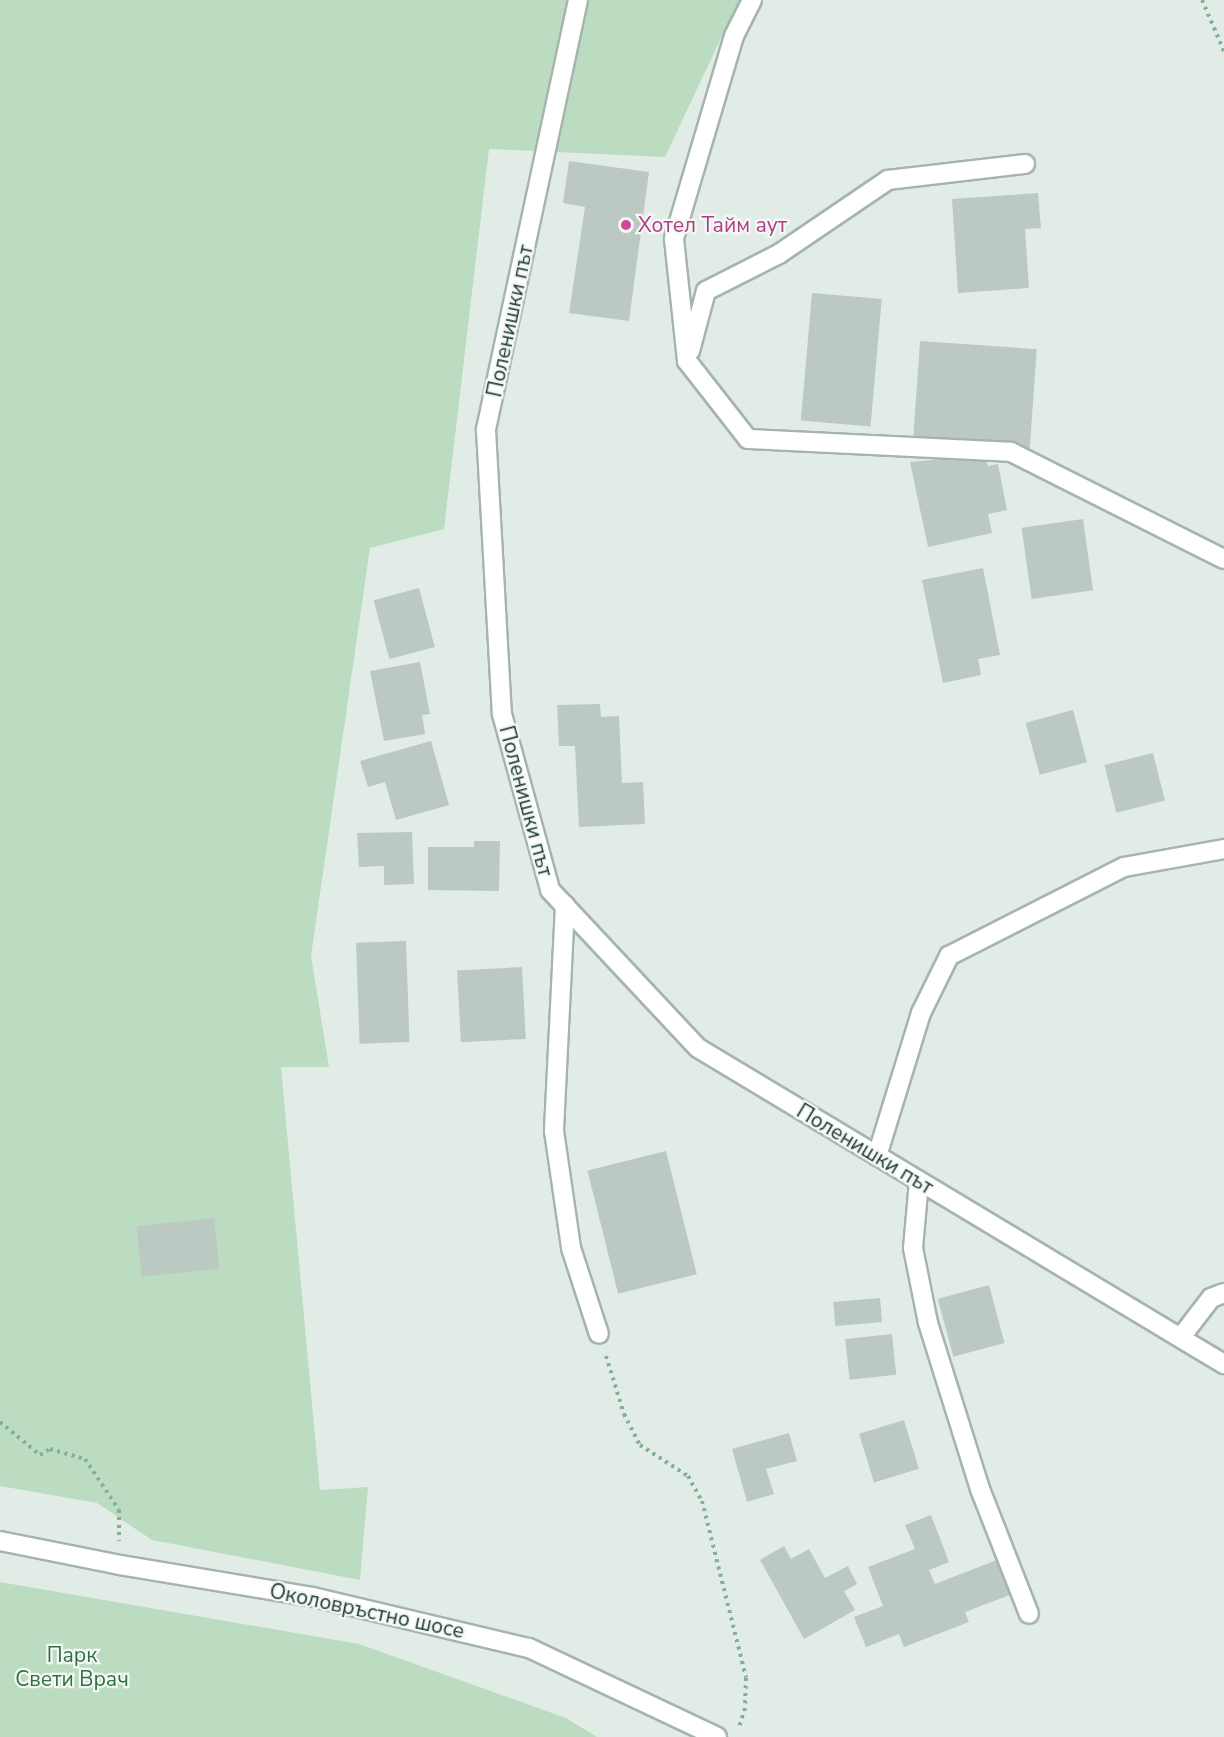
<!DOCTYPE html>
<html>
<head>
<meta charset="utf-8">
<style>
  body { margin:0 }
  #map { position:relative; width:1224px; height:1737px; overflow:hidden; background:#e2ece7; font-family:"Nunito Sans",sans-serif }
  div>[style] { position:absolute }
  .green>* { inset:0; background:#bcdcc1 }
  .building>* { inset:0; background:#bbc9c2; transform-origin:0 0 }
  .path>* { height:4px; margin-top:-2px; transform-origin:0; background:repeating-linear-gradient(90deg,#84ae9c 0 3px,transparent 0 7.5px) }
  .roads { filter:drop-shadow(2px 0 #a5b4ad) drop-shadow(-2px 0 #a5b4ad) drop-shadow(0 2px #a5b4ad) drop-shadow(0 -2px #a5b4ad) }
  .minor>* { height:18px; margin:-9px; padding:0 9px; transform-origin:9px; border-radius:9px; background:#fff }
  .dots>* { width:16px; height:16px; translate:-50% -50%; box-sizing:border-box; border:3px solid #f3f8f5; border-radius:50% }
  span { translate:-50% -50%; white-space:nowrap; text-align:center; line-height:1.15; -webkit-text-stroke:4.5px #f3f8f5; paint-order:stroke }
  .hotel-label { font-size:21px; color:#b23c85 }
  .left { translate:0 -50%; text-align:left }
  .street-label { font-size:21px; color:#233c33 }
  .park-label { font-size:21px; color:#2f7141 }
</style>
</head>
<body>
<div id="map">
  <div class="green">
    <i style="clip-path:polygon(0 0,739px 0,665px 157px,489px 149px,444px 529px,370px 548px,311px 956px,329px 1067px,281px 1067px,320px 1490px,368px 1487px,360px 1580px,152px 1540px,97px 1503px,0 1486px)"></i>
    <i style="clip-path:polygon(0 1582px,359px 1644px,566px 1718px,597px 1737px,0 1737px)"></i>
  </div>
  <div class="building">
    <i style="clip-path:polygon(569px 161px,649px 172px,629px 321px,569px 313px,585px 207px,563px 203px)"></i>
    <i style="clip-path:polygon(1038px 193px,1041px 228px,1025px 229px,1029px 288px,958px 293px,952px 199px)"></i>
    <i style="left:812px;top:293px;width:70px;height:128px;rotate:5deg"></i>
    <i style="left:920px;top:341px;width:117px;height:99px;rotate:4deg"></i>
    <i style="clip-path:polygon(984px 455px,988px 466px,998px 464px,1007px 510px,988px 514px,992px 533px,928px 547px,910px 462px)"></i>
    <i style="left:1083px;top:519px;width:72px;height:62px;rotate:82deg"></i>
    <i style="clip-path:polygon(983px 568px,1000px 655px,978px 659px,981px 675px,943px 683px,922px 580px)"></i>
    <i style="left:419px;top:588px;width:61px;height:47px;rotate:75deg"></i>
    <i style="clip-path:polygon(420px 662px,430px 714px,422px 715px,425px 734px,384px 741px,370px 671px)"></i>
    <i style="clip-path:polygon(600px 704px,601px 717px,619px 716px,622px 783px,643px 782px,645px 824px,579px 827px,575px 746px,559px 746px,557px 705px)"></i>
    <i style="left:1073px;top:710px;width:54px;height:49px;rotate:75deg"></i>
    <i style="clip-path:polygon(431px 741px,449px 805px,396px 820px,385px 782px,368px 787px,360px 761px)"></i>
    <i style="left:1153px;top:753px;width:49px;height:50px;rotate:76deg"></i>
    <i style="clip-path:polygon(412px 832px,414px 884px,384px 885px,384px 866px,359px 867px,357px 833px)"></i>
    <i style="clip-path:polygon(474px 841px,500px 841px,499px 891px,428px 890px,428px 847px,474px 847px)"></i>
    <i style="left:406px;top:941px;width:101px;height:50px;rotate:88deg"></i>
    <i style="left:522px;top:967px;width:72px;height:65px;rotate:87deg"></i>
    <i style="left:666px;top:1151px;width:127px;height:81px;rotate:76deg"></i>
    <i style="left:214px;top:1218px;width:51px;height:78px;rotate:84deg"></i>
    <i style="left:989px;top:1285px;width:60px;height:53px;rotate:75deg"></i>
    <i style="left:880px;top:1298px;width:24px;height:47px;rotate:85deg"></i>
    <i style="left:892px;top:1334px;width:41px;height:47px;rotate:84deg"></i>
    <i style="left:904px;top:1420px;width:51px;height:47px;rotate:73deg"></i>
    <i style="clip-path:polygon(789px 1433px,797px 1461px,766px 1469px,774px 1494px,747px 1502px,732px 1449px)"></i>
    <i style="clip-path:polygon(931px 1515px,949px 1562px,929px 1570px,935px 1584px,1002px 1558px,1015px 1593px,965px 1612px,969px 1622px,904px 1647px,899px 1634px,866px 1647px,854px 1617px,883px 1606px,868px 1567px,915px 1549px,905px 1525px)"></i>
    <i style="clip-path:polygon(784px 1546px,791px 1559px,809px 1549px,825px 1578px,848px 1566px,857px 1584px,844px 1591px,855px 1610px,804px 1639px,760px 1560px)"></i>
  </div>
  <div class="path">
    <i style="left:1202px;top:0;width:56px;rotate:66.7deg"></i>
    <i style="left:606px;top:1356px;width:61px;rotate:72.8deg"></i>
    <i style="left:624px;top:1414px;width:35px;rotate:63deg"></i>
    <i style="left:640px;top:1445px;width:57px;rotate:32.9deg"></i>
    <i style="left:688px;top:1476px;width:29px;rotate:61deg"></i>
    <i style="left:702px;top:1501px;width:182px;rotate:76deg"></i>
    <i style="left:746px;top:1678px;width:30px;rotate:92deg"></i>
    <i style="left:745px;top:1708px;width:21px;rotate:107deg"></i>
    <i style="left:0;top:1422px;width:52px;rotate:39.5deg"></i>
    <i style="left:40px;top:1455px;width:12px;rotate:-31deg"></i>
    <i style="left:50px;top:1449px;width:36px;rotate:16deg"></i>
    <i style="left:85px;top:1459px;width:61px;rotate:56.3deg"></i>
    <i style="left:119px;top:1510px;width:31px;rotate:90deg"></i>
  </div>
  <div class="roads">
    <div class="minor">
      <i style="left:578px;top:0;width:440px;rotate:102.1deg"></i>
      <i style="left:486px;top:430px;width:284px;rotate:86.8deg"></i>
      <i style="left:502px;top:714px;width:182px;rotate:74.7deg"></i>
      <i style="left:550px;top:890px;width:216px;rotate:46.9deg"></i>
      <i style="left:698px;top:1048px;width:614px;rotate:31deg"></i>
      <i style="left:752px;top:0;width:40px;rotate:116.6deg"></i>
      <i style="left:734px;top:36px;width:212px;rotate:106.5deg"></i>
      <i style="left:674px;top:239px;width:123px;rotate:83.9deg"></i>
      <i style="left:687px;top:361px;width:99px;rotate:52deg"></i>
      <i style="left:748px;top:439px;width:263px;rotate:2.8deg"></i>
      <i style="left:1011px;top:452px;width:238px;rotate:26.7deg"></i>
      <i style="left:690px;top:351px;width:62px;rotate:-75.1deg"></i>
      <i style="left:706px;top:291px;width:82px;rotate:-26.9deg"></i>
      <i style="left:779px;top:254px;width:132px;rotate:-34.2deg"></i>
      <i style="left:888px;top:180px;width:138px;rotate:-6.7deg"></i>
      <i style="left:565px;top:905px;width:226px;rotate:92.8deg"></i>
      <i style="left:554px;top:1131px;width:118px;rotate:81.7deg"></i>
      <i style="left:571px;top:1248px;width:90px;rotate:72deg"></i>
      <i style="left:877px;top:1156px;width:150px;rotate:-72.9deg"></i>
      <i style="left:921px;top:1013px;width:64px;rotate:-63.8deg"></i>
      <i style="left:949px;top:956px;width:196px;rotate:-27deg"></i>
      <i style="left:1124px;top:867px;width:102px;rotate:-10.2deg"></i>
      <i style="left:919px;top:1181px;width:67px;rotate:95.1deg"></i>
      <i style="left:913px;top:1248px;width:76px;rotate:78.7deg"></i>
      <i style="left:928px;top:1323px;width:174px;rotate:72.6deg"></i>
      <i style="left:980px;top:1489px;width:134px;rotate:68.6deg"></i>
      <i style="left:1181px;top:1337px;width:49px;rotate:-52.4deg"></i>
      <i style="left:1211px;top:1298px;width:14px;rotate:-21deg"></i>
      <i style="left:0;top:1541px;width:122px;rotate:11.3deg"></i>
      <i style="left:120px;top:1565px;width:196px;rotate:9.4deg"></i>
      <i style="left:313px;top:1597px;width:222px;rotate:13.3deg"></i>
      <i style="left:529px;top:1648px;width:208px;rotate:25.3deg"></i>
    </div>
  </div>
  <div class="dots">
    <i style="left:626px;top:225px;background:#d1479c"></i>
  </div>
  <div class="hotel-label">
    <span class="left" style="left:638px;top:225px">Хотел Тайм аут</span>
  </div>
  <div class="street-label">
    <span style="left:510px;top:321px;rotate:-78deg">Поленишки път</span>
    <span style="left:526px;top:801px;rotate:75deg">Поленишки път</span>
    <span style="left:865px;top:1149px;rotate:31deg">Поленишки път</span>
    <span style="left:367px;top:1611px;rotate:12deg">Околовръстно шосе</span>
  </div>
  <div class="park-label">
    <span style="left:72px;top:1667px">Парк<br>Свети Врач</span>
  </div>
</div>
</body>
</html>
